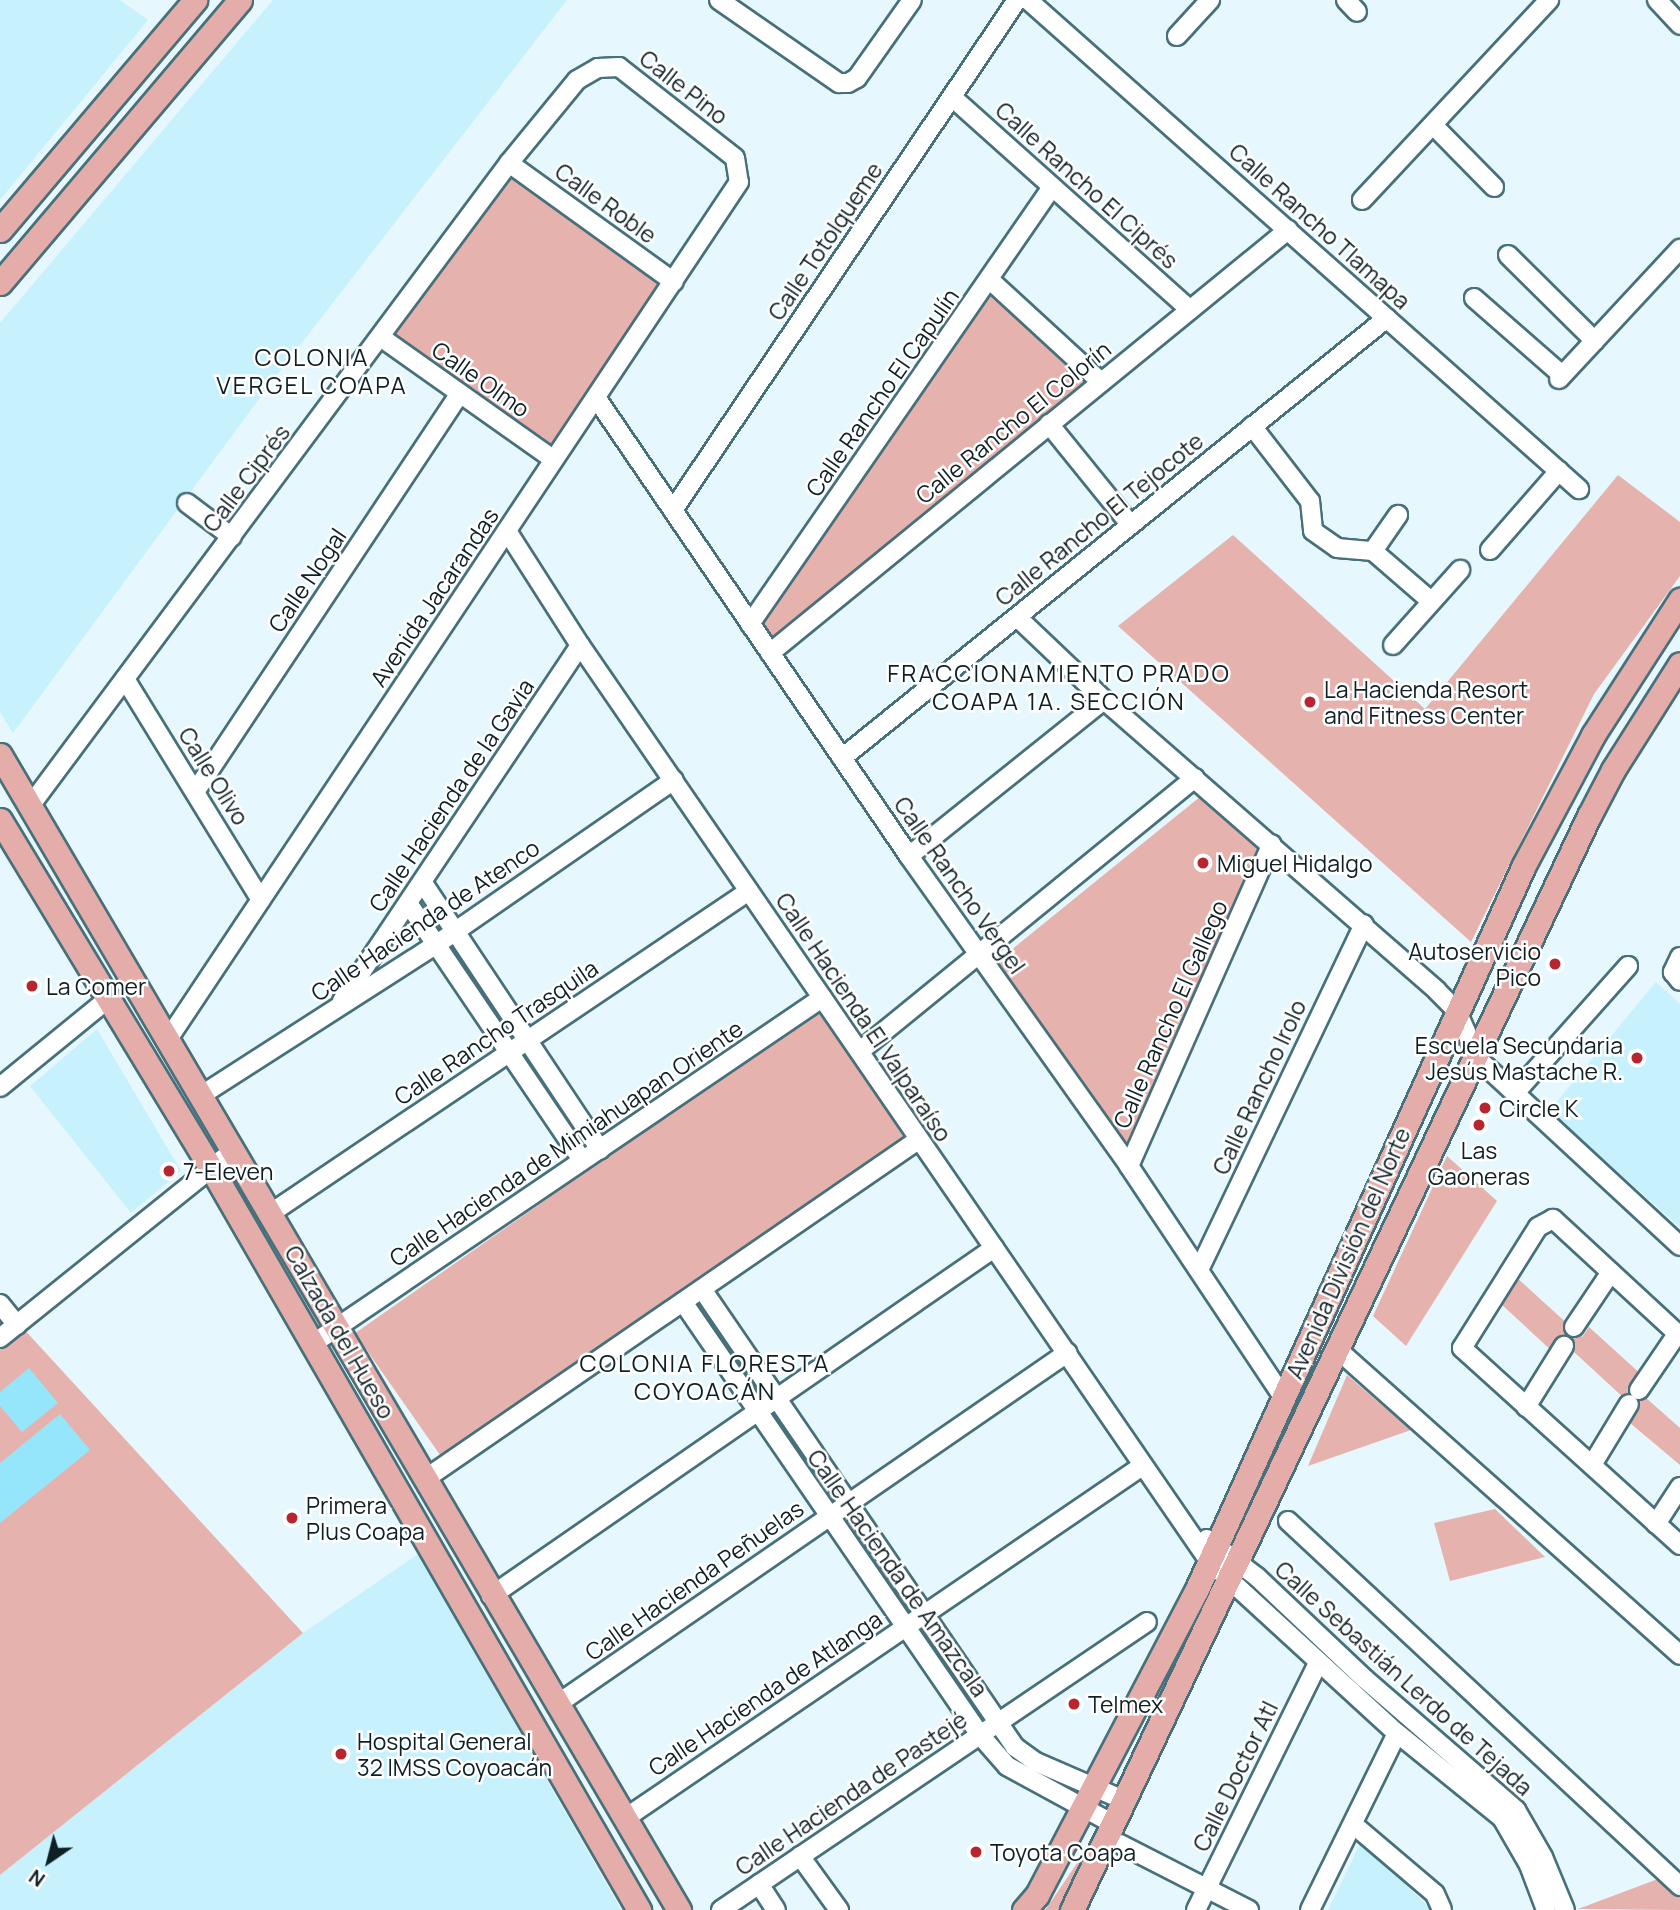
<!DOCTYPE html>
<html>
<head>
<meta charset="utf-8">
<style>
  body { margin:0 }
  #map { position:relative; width:1680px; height:1910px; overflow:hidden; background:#e6f8fd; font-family:Manrope,sans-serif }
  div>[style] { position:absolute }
  .built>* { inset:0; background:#c6f1fd }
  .green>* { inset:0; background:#e6b2ae; transform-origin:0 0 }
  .water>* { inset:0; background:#96e6fb }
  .roads { filter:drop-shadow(2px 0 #47707b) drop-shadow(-2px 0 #47707b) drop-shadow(0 2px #47707b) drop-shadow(0 -2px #47707b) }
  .minor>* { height:18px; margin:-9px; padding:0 9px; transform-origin:9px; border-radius:9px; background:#fff }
  .major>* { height:23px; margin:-11.5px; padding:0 11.5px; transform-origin:11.5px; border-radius:11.5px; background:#e5adaa }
  .dots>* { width:19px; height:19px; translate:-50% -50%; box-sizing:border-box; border:4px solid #fff; border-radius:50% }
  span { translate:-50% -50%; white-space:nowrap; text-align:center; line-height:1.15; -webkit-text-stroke:5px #fff; paint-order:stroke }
  .street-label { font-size:23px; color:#0f2025 }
  .poi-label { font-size:23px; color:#0f2025 }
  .left { translate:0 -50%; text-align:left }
  .right { translate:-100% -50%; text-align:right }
  .neighbourhood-label { font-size:24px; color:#0f2025; letter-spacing:2px }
  .north { position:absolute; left:14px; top:1826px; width:70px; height:70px; -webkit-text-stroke:5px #fff; paint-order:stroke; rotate:215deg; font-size:19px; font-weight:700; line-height:28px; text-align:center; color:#0f2025 }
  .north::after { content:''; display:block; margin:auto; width:24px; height:32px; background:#0f2025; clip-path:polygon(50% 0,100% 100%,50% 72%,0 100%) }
</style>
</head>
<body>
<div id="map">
  <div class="built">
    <i style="clip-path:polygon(0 0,120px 0,148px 20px,0 200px)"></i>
    <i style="clip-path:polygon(273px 0,567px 0,267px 388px,13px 733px,0 712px,0 323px)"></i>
    <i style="clip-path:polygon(1656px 982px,1680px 1004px,1680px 1227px,1549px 1111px)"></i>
    <i style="clip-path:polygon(97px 1029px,181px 1171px,131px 1213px,30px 1086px)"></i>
    <i style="clip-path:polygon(418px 1554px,621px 1910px,0 1910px,0 1875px,303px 1633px)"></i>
    <i style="clip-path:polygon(1361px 1842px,1432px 1910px,1328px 1910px)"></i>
  </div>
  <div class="green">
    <i style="left:511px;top:174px;width:193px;height:198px;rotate:36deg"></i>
    <i style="clip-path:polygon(990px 287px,1097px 382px,775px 645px,755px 619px)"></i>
    <i style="clip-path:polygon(1618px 475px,1680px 522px,1680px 576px,1594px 694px,1471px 942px,1118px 626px,1233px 535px,1425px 709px)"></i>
    <i style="clip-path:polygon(1206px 792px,1263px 848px,1129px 1154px,989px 968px)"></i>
    <i style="left:821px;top:1007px;width:157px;height:569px;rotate:55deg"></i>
    <i style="clip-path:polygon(1447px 1156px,1497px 1201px,1406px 1346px,1373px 1316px)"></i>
    <i style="clip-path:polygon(1516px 1277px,1582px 1337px,1589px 1327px,1643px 1376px,1636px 1389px,1680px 1428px,1680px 1465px,1630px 1423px,1637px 1410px,1562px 1341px,1554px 1353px,1501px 1304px)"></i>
    <i style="clip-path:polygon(21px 1326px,303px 1633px,0 1875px,0 1343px)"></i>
    <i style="clip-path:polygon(1347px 1375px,1411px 1430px,1308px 1466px)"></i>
    <i style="clip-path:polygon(1495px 1509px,1545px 1557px,1450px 1581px,1434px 1523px)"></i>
    <i style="clip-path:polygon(1092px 1841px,1058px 1910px,1045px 1910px,1046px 1909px)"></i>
    <i style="clip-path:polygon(1658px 1879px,1680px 1898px,1680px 1910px,1578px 1909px)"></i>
  </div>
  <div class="water">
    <i style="clip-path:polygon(29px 1368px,58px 1403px,22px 1432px,0 1406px,0 1392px)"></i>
    <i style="clip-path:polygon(60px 1414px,90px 1450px,0 1523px,0 1463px)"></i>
  </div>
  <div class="roads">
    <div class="minor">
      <i style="left:719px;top:0;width:146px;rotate:34.7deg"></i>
      <i style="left:839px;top:83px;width:9px"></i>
      <i style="left:848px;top:83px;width:10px;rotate:-29deg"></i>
      <i style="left:857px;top:78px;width:95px;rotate:-54.8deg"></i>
      <i style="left:1028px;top:0;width:737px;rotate:41.59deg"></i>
      <i style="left:1346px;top:0;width:16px;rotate:47deg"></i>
      <i style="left:1657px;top:0;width:34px;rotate:47deg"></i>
      <i style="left:1177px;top:36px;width:49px;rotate:-47.5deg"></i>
      <i style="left:952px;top:97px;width:319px;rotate:41.8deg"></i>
      <i style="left:1433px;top:125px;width:87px;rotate:45.5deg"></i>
      <i style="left:509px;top:163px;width:203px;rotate:35.8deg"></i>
      <i style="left:1362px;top:200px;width:274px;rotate:-46.9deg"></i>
      <i style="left:1508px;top:255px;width:122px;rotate:44.7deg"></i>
      <i style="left:990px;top:280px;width:151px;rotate:42.6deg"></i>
      <i style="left:1474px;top:298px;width:117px;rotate:41.2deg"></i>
      <i style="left:382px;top:338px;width:209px;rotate:35.3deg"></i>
      <i style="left:1559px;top:379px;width:178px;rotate:-47.1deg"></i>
      <i style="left:597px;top:399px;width:553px;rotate:55.68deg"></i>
      <i style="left:909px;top:856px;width:380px;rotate:54.6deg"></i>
      <i style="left:1129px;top:1166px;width:278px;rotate:56.3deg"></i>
      <i style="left:1049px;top:424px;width:129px;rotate:51deg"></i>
      <i style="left:1252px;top:426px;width:95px;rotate:52.3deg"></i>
      <i style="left:1310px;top:501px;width:30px;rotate:84deg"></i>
      <i style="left:1313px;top:531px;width:29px;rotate:35deg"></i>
      <i style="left:1337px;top:548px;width:36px;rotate:5deg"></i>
      <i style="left:1373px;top:551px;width:77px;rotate:40.8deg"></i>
      <i style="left:187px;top:503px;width:56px;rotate:37.1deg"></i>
      <i style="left:673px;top:510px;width:615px;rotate:-56deg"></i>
      <i style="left:507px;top:531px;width:135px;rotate:57.4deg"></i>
      <i style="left:580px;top:645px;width:1111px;rotate:55.52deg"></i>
      <i style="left:1209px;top:1561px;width:255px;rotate:42.5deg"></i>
      <i style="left:1397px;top:1733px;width:135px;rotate:39deg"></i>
      <i style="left:1502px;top:1818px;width:54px;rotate:60.1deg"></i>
      <i style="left:1529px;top:1865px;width:48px;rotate:69.3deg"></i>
      <i style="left:1490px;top:550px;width:105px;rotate:-48.9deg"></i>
      <i style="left:1373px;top:551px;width:44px;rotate:-55.2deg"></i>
      <i style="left:1018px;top:618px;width:119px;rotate:43.6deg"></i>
      <i style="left:1104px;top:700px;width:442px;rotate:41.1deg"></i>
      <i style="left:1437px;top:991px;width:28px;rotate:45deg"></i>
      <i style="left:1457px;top:1011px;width:52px;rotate:66.4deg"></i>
      <i style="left:1478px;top:1059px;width:275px;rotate:42.8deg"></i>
      <i style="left:750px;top:624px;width:531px;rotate:-55.35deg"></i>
      <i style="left:1393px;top:645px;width:101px;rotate:-48.2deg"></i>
      <i style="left:770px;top:653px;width:669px;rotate:-39.24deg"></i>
      <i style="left:125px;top:679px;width:259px;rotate:58.4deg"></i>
      <i style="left:842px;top:758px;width:700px;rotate:-38.92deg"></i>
      <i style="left:195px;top:792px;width:477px;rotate:-56.4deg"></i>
      <i style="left:30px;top:806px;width:802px;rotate:-53.32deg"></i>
      <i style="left:509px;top:163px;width:107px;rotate:-50.7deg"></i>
      <i style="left:577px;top:80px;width:24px;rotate:-30deg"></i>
      <i style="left:598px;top:68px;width:21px;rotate:-3deg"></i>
      <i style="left:619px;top:67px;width:147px;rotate:38.1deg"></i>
      <i style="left:735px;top:158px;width:24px;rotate:81deg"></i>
      <i style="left:739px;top:182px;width:1030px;rotate:123.67deg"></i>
      <i style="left:909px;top:856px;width:250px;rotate:-38.7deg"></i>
      <i style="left:423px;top:883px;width:320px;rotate:56.4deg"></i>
      <i style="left:408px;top:903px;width:310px;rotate:55.9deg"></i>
      <i style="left:1680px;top:957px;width:17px;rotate:115deg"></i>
      <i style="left:1673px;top:972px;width:11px;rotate:52deg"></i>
      <i style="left:342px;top:1001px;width:428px;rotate:-56.2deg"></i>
      <i style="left:860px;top:1051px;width:432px;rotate:-39.2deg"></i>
      <i style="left:0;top:1087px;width:139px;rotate:-39.2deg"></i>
      <i style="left:1515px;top:1093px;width:170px;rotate:-48.3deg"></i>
      <i style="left:200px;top:1096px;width:282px;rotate:-32.7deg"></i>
      <i style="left:437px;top:944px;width:288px;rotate:-34.7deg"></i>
      <i style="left:1129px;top:1166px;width:352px;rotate:-66.1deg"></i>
      <i style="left:271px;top:1213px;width:576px;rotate:-33.97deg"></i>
      <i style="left:1199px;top:1270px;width:383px;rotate:-64.5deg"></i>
      <i style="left:702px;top:1289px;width:555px;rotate:55.65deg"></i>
      <i style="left:1015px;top:1747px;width:26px;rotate:36deg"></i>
      <i style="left:1036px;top:1762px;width:98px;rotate:23.4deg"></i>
      <i style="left:683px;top:1302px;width:525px;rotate:55.55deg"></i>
      <i style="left:980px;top:1735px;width:41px;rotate:48.9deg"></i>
      <i style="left:1007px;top:1766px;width:123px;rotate:28.6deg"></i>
      <i style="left:0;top:1304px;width:27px;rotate:51deg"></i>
      <i style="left:1574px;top:1327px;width:66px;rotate:-56.1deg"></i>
      <i style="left:1680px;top:1336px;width:173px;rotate:-137.3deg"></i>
      <i style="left:1553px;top:1219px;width:17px;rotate:152deg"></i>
      <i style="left:1538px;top:1227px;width:143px;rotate:122.1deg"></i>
      <i style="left:1462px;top:1348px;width:294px;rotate:42.1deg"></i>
      <i style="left:0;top:1338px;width:300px;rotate:-38.8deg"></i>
      <i style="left:311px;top:1345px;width:618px;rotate:-34.18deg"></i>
      <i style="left:1338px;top:1350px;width:458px;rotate:41.7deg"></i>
      <i style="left:1639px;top:1390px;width:68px;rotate:-55.8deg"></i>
      <i style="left:1526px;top:1407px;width:72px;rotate:-58.1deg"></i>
      <i style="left:1592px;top:1465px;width:71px;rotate:-58.8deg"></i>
      <i style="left:425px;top:1479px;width:598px;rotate:-34.51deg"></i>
      <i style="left:1288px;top:1521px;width:536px;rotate:42.96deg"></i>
      <i style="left:1656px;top:1524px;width:44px;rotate:-57deg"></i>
      <i style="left:1207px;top:1539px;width:63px;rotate:37.2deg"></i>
      <i style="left:1257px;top:1577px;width:149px;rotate:43.4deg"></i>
      <i style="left:1365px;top:1679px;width:200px;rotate:40.9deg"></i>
      <i style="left:1516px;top:1810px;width:54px;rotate:60.1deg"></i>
      <i style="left:1543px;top:1857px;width:57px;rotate:67.5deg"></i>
      <i style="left:491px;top:1596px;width:612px;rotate:-34.68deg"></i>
      <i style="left:556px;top:1705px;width:621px;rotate:-34.56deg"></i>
      <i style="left:624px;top:1819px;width:627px;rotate:-34.27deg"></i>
      <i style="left:1354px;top:1825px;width:106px;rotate:40.4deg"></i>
      <i style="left:1435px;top:1894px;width:17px;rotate:66deg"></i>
      <i style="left:1120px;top:1844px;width:145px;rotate:27.1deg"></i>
      <i style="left:800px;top:1856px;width:67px;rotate:54.2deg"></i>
      <i style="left:759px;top:1884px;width:31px;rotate:57deg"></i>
      <i style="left:721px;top:1910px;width:514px;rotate:-34.06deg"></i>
      <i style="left:1196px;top:1910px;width:275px;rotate:-63.7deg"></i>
      <i style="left:1310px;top:1910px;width:197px;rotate:-63.8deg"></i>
    </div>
    <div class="major">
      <i style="left:0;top:230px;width:302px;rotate:-49.7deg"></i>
      <i style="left:0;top:283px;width:371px;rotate:-49.7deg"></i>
      <i style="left:0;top:755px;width:1340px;rotate:59.55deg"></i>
      <i style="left:0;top:820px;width:407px;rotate:58.8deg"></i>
      <i style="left:211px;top:1168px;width:857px;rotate:60.02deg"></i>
      <i style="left:1024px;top:1910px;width:20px;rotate:-49deg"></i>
      <i style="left:1037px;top:1895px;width:345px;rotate:-62.4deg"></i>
      <i style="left:1197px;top:1589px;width:794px;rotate:-65.69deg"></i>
      <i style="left:1524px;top:865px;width:147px;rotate:-62deg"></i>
      <i style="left:1593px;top:735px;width:161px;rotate:-57.2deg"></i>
      <i style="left:1072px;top:1910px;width:1210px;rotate:-64.71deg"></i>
      <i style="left:1589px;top:816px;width:52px;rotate:-62.4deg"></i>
      <i style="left:1613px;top:770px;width:125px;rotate:-57.7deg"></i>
    </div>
  </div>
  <div class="dots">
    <i style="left:1310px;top:702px;background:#b7262f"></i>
    <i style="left:1203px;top:863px;background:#b7262f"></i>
    <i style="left:1555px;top:964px;background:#b7262f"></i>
    <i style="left:32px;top:986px;background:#b7262f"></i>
    <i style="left:1637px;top:1058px;background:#b7262f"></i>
    <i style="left:1485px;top:1108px;background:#b7262f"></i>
    <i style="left:1479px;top:1125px;background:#b7262f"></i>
    <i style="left:169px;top:1171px;background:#b7262f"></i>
    <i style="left:292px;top:1518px;background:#b7262f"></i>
    <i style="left:1074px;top:1704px;background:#b7262f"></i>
    <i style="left:341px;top:1754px;background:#b7262f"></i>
    <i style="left:976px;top:1852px;background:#b7262f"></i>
  </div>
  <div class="street-label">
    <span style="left:684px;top:87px;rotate:38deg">Calle Pino</span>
    <span style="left:1087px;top:185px;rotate:42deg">Calle Rancho El Ciprés</span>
    <span style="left:606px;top:203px;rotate:36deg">Calle Roble</span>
    <span style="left:1320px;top:226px;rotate:42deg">Calle Rancho Tlamapa</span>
    <span style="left:825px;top:241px;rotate:-56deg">Calle Totolqueme</span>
    <span style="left:481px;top:379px;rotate:35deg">Calle Olmo</span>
    <span style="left:882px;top:392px;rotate:-55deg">Calle Rancho El Capulín</span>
    <span style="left:1013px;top:422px;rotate:-39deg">Calle Rancho El Colorín</span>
    <span style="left:246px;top:478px;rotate:-53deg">Calle Ciprés</span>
    <span style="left:1099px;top:519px;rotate:-39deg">Calle Rancho El Tejocote</span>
    <span style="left:307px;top:580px;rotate:-56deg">Calle Nogal</span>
    <span style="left:434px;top:597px;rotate:-56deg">Avenida Jacarandas</span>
    <span style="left:214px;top:776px;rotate:58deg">Calle Olivo</span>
    <span style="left:451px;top:795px;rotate:-56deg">Calle Hacienda de la Gavia</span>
    <span style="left:960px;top:885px;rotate:55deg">Calle Rancho Vergel</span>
    <span style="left:425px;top:920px;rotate:-34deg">Calle Hacienda de Atenco</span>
    <span style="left:1170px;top:1014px;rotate:-66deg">Calle Rancho El Gallego</span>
    <span style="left:864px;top:1017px;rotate:56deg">Calle Hacienda El Valparaíso</span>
    <span style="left:496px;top:1032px;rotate:-34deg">Calle Rancho Trasquila</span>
    <span style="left:1259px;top:1087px;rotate:-65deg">Calle Rancho Irolo</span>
    <span style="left:566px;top:1143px;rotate:-34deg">Calle Hacienda de Mimiahuapan Oriente</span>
    <span style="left:1348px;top:1253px;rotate:-66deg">Avenida División del Norte</span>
    <span style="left:340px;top:1332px;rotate:60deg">Calzada del Hueso</span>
    <span style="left:898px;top:1573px;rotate:55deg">Calle Hacienda de Amazcala</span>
    <span style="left:694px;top:1580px;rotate:-35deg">Calle Hacienda Peñuelas</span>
    <span style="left:1404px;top:1678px;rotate:42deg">Calle Sebastián Lerdo de Tejada</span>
    <span style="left:765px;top:1693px;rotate:-34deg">Calle Hacienda de Atlanga</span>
    <span style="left:1235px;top:1776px;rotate:-64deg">Calle Doctor Atl</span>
    <span style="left:851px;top:1793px;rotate:-34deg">Calle Hacienda de Pastejé</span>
  </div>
  <div class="poi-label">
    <span class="left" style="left:1324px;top:702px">La Hacienda Resort<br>and Fitness Center</span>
    <span class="left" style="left:1217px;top:863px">Miguel Hidalgo</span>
    <span class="right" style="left:1541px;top:964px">Autoservicio<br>Pico</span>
    <span class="left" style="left:46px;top:986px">La Comer</span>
    <span class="right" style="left:1623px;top:1058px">Escuela Secundaria<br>Jesús Mastache R.</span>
    <span class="left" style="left:1499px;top:1108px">Circle K</span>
    <span style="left:1479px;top:1163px">Las<br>Gaoneras</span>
    <span class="left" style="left:183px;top:1171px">7-Eleven</span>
    <span class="left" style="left:306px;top:1518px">Primera<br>Plus Coapa</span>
    <span class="left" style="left:1088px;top:1704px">Telmex</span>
    <span class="left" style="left:357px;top:1754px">Hospital General<br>32 IMSS Coyoacán</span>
    <span class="left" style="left:990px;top:1852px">Toyota Coapa</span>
  </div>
  <div class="neighbourhood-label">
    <span style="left:312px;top:371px">COLONIA<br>VERGEL COAPA</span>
    <span style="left:1059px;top:687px">FRACCIONAMIENTO PRADO<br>COAPA 1A. SECCIÓN</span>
    <span style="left:705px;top:1377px">COLONIA FLORESTA<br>COYOACÁN</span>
  </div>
  <div class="north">N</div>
</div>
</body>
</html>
